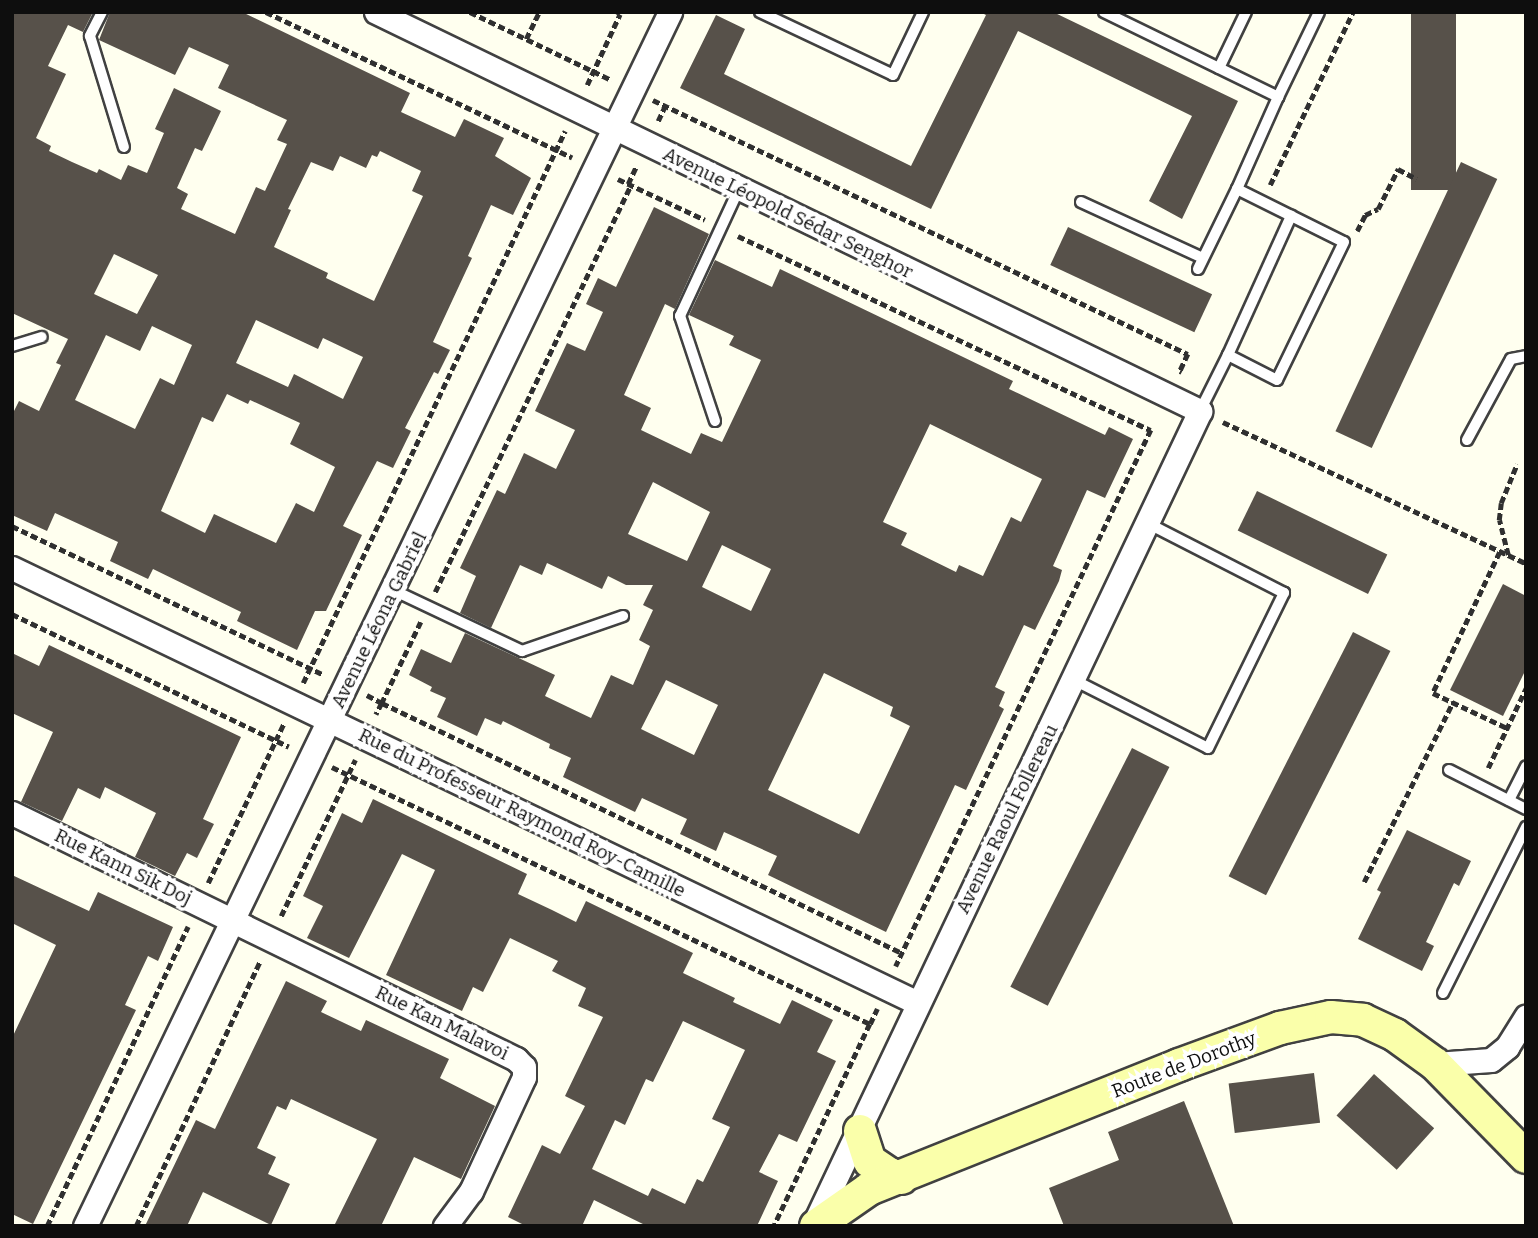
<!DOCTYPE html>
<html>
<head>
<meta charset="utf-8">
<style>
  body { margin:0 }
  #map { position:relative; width:1538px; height:1238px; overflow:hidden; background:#ffffef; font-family:Bitter,serif }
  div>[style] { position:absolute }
  .building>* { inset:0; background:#57514a; transform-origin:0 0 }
  .path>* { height:4.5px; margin-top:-2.25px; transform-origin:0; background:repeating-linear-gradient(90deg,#303030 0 7px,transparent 0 10.5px) }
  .roads { filter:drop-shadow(2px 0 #414141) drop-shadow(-2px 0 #414141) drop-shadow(0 2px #414141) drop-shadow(0 -2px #414141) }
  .service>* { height:10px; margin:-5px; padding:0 5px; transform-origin:5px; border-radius:5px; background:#fff }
  .minor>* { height:23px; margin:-11.5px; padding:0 11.5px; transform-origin:11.5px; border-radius:11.5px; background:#fff }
  .secondary>* { height:32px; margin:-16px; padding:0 16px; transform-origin:16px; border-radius:16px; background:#faffaa }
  span { translate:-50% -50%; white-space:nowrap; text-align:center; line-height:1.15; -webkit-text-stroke:7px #fff; paint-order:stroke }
  .street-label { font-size:19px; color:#0e0e0e }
  .frame { position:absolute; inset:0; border:14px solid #0e0e0e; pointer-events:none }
</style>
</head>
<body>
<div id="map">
  <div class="building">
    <i style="clip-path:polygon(evenodd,12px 12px,93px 12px,83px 32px,68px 25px,48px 66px,66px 74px,36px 138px,51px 146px,49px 151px,72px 162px,97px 173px,99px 169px,121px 180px,128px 165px,147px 173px,164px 133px,155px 129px,174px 88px,221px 111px,202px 151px,195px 148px,177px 188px,188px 194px,181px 209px,235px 234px,256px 187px,265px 191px,287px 144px,277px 140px,287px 120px,218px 88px,229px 65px,189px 47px,175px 75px,99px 40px,110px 12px,242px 12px,410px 93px,401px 112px,455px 137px,464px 119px,504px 138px,495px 156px,531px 178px,513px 215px,491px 205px,468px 256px,472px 258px,433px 342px,450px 350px,438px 374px,434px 372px,405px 428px,411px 431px,393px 468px,377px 461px,343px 526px,362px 535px,326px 611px,315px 611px,297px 650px,237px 621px,241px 612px,153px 569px,148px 579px,110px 561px,118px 542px,55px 513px,47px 531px,12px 515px,12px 415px,19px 401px,39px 411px,61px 365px,56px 363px,68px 339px,12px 313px,12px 12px,380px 151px,421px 171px,412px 191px,423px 196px,374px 301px,326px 278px,328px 273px,274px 247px,291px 210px,288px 209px,311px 162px,333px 171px,340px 156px,366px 168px,372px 155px,377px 157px,380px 151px,12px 12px,114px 254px,158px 275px,137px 314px,94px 294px,114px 254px,12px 12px,256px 320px,318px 349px,323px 338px,363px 357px,343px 399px,294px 374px,288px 387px,236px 363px,256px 320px,12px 12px,152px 326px,192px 345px,174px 385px,160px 378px,135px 429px,75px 400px,106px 335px,140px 351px,152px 326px,12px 12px,227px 394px,248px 404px,250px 400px,300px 423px,290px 444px,335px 467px,314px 512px,296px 503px,276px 543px,214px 514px,205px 533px,161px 511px,202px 417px,213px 422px,227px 394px)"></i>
    <i style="clip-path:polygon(980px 12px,1053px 12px,1238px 101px,1182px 219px,1149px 201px,1192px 116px,1018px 31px,931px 209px,680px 88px,716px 15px,745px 29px,724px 74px,911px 166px,986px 15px)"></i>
    <i style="left:1411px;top:12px;width:45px;height:178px"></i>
    <i style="left:1461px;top:162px;width:40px;height:297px;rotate:25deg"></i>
    <i style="clip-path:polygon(evenodd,654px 207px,709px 234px,675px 309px,665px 304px,624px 395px,651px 408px,641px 430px,691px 454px,701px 433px,722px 442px,761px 360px,729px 345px,734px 336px,689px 315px,715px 260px,772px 287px,780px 269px,1013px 381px,1009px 389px,1105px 435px,1109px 427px,1133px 439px,1105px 498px,1087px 490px,1053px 566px,1062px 570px,1059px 581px,1035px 630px,1024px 625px,995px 687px,1005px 692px,999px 706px,1004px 709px,966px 790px,955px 785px,886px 932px,768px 875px,777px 856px,724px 832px,716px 851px,680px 834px,687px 819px,642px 798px,635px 812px,563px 777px,571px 758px,549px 748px,550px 744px,503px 721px,501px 725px,485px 718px,477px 736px,437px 717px,446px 698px,430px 691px,432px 687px,409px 675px,421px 649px,451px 663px,465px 633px,555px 675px,545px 696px,591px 718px,611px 675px,633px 685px,650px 646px,639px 640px,653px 610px,643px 605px,653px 585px,626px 585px,608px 576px,602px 589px,547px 563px,542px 575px,520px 565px,491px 628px,460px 613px,476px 576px,460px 568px,497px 490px,505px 494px,524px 453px,556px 469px,575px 430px,535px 411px,567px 343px,585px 351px,603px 312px,586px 304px,598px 278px,616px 287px,654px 207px,930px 424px,1042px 479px,1021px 522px,1011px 517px,983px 576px,959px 565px,956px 572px,901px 545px,907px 533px,883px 522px,930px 424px,654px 207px,653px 482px,710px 512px,687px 561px,628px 534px,653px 482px,654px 207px,722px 545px,771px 569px,751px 611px,702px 587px,722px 545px,654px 207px,824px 673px,893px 707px,890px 716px,910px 726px,859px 834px,768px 790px,824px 673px,654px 207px,666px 680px,718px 705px,694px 755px,641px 729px,666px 680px)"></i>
    <i style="left:1068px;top:227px;width:159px;height:42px;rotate:25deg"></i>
    <i style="left:1257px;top:491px;width:145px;height:44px;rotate:26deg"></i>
    <i style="clip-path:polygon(1503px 584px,1526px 596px,1526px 669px,1503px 716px,1450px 690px)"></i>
    <i style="left:1353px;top:632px;width:42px;height:274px;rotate:27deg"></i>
    <i style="clip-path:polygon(49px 645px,241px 737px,203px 819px,214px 824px,197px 858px,187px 853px,175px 876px,135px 857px,156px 813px,105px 787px,100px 799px,78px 788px,62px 821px,21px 802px,53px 732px,12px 713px,12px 653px,39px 666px)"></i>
    <i style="left:1132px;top:748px;width:42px;height:268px;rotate:27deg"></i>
    <i style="clip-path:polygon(evenodd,373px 799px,527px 874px,518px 894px,552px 910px,576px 922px,586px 901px,693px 953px,683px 973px,735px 998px,733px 1002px,780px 1024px,792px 1000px,833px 1020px,817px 1052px,836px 1061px,797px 1142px,779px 1134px,759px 1172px,778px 1181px,757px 1226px,647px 1226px,594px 1200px,582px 1226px,526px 1226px,508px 1217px,542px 1145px,560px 1154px,585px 1106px,565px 1096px,603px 1017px,578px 1006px,586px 988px,552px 971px,558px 961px,510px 938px,483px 992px,473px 987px,462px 1011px,386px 975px,435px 870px,402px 854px,349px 958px,307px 938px,323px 906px,303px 896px,326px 847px,342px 813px,362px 823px,373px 799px,683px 1021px,745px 1050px,712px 1119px,730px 1127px,703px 1182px,697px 1179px,685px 1204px,652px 1188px,648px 1196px,592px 1169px,615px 1120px,625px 1125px,646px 1079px,653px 1082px,683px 1021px)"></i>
    <i style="clip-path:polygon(1407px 830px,1471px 861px,1459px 886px,1454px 883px,1426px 942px,1434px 946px,1422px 971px,1358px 939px,1381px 892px,1377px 890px)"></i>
    <i style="clip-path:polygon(12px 875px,89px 911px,98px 892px,173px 927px,158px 961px,148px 956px,125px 1005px,136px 1010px,33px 1224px,12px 1214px,12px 1038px,56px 945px,12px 923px)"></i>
    <i style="clip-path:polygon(286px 981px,327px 1001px,321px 1012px,361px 1031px,366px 1020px,449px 1059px,440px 1078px,495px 1106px,461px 1179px,414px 1157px,381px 1226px,334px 1226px,377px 1139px,291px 1099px,286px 1110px,277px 1106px,257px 1148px,276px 1157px,268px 1174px,290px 1184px,271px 1225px,203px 1192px,187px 1226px,145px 1226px,196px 1120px,215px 1129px)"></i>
    <i style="left:1314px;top:1073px;width:50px;height:86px;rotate:83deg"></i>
    <i style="left:1374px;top:1074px;width:81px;height:56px;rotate:42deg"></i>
    <i style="clip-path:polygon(1184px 1101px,1234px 1226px,1064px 1226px,1049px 1188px,1119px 1160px,1108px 1132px)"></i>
  </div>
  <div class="path">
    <i style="left:266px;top:12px;width:339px;rotate:25.4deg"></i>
    <i style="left:470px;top:12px;width:157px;rotate:25.7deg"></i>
    <i style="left:526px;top:39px;width:30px;rotate:-64deg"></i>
    <i style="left:587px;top:85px;width:78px;rotate:-65.1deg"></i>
    <i style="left:620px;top:14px;width:4px;rotate:-146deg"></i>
    <i style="left:653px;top:100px;width:592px;rotate:25.4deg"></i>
    <i style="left:1188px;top:354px;width:19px;rotate:115deg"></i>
    <i style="left:1180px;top:371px;width:2px;rotate:27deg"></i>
    <i style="left:658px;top:121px;width:17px;rotate:-65deg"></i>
    <i style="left:618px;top:179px;width:96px;rotate:25.2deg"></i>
    <i style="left:628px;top:184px;width:19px;rotate:-65deg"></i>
    <i style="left:1270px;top:185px;width:192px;rotate:-64.4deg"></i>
    <i style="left:1357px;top:231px;width:18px;rotate:-63deg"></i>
    <i style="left:1365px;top:215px;width:14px;rotate:-25deg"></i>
    <i style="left:1378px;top:209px;width:45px;rotate:-63.4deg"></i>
    <i style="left:1398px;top:169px;width:21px;rotate:28deg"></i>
    <i style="left:738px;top:236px;width:456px;rotate:25.2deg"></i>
    <i style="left:1151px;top:430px;width:594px;rotate:115.44deg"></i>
    <i style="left:1223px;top:422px;width:334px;rotate:25deg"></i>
    <i style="left:12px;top:526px;width:346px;rotate:25.5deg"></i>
    <i style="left:1500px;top:552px;width:156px;rotate:115.4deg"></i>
    <i style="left:1433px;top:693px;width:82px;rotate:25.3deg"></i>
    <i style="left:1508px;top:555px;width:36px;rotate:-104deg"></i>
    <i style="left:1499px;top:520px;width:17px;rotate:-83deg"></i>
    <i style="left:1501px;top:503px;width:42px;rotate:-67.7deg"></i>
    <i style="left:435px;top:592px;width:452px;rotate:-64.3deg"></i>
    <i style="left:12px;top:614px;width:307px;rotate:25.6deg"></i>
    <i style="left:421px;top:622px;width:90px;rotate:115.7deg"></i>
    <i style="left:382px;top:703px;width:577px;rotate:25.68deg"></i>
    <i style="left:303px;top:683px;width:611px;rotate:-64.61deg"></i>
    <i style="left:367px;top:695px;width:17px;rotate:28deg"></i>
    <i style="left:382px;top:703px;width:13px;rotate:117deg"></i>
    <i style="left:332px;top:767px;width:596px;rotate:25.53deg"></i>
    <i style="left:870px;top:1024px;width:224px;rotate:115.4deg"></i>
    <i style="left:1488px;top:768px;width:89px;rotate:-64.6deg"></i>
    <i style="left:1364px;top:882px;width:201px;rotate:-63.7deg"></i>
    <i style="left:208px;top:883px;width:177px;rotate:-64.6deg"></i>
    <i style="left:281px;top:916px;width:173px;rotate:-64.6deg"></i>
    <i style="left:870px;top:1024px;width:17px;rotate:-65deg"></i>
    <i style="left:47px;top:1226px;width:331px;rotate:-64.8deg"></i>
    <i style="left:136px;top:1226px;width:293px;rotate:-64.9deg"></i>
  </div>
  <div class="roads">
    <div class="service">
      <i style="left:102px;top:12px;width:27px;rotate:117deg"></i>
      <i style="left:90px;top:36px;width:116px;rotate:73deg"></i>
      <i style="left:760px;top:12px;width:147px;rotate:25.3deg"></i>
      <i style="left:893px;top:75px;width:70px;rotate:-64.5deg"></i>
      <i style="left:1104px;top:12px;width:194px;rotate:26deg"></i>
      <i style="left:1278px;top:97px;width:101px;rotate:114deg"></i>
      <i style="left:1237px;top:189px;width:119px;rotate:26.4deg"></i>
      <i style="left:1344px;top:242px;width:153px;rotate:115.9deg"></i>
      <i style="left:1277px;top:380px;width:55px;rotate:-153deg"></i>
      <i style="left:1228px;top:355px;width:63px;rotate:116.6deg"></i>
      <i style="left:1219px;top:68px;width:62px;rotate:-64.3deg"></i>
      <i style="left:1278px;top:97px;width:94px;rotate:-64.2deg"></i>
      <i style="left:1081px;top:202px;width:134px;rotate:24.7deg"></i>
      <i style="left:1198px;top:269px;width:89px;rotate:-64deg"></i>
      <i style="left:12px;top:346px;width:31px;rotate:-17deg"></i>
      <i style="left:1228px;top:355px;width:153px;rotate:-65.6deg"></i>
      <i style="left:715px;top:421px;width:111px;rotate:-108.4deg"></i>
      <i style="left:680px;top:316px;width:140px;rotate:-65.1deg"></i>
      <i style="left:1467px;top:440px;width:92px;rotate:-61.5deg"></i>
      <i style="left:1511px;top:359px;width:15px;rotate:-11deg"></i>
      <i style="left:393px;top:590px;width:143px;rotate:25.3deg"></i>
      <i style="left:522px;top:651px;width:107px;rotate:-19.1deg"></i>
      <i style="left:1074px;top:680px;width:150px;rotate:26.9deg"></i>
      <i style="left:1208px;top:748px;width:173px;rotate:-63.9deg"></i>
      <i style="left:1284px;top:593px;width:152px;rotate:-152.9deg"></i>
      <i style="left:1449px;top:770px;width:86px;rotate:26.9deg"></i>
      <i style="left:1509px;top:800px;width:38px;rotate:-63deg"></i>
      <i style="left:1443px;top:993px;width:186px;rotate:-63.4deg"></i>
    </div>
    <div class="minor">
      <i style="left:376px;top:12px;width:916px;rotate:25.84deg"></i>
      <i style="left:1200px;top:411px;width:902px;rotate:115.4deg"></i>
      <i style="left:12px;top:568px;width:1005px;rotate:25.65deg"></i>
      <i style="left:12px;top:813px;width:561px;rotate:26.02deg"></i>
      <i style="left:516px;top:1059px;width:11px;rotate:45deg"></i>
      <i style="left:524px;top:1067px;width:10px;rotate:90deg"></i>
      <i style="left:524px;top:1077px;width:126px;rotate:114.9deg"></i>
      <i style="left:471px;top:1191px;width:44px;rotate:126.6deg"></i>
      <i style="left:1435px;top:1064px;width:56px;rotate:-4.1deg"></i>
      <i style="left:1491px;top:1060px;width:21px;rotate:-39deg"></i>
      <i style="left:1507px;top:1047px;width:36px;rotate:-58deg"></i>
      <i style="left:85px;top:1226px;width:1348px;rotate:-64.27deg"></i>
    </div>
    <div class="secondary">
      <i style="left:860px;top:1131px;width:32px;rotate:72deg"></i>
      <i style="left:870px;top:1161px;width:23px;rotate:34deg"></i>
      <i style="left:889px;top:1174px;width:13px;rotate:18deg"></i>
      <i style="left:816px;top:1226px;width:65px;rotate:-34.9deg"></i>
      <i style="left:869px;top:1189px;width:334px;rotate:-21.8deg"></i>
      <i style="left:1179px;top:1065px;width:108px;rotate:-20.1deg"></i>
      <i style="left:1280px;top:1028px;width:52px;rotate:-12.2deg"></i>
      <i style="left:1331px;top:1017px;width:32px;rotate:5deg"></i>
      <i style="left:1363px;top:1020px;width:35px;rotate:25deg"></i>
      <i style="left:1395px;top:1035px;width:49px;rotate:35.9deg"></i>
      <i style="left:1435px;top:1064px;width:130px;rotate:45.6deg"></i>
    </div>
  </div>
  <div class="street-label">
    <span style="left:788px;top:213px;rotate:26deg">Avenue Léopold Sédar Senghor</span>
    <span style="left:379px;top:620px;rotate:-64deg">Avenue Léona Gabriel</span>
    <span style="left:522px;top:813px;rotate:26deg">Rue du Professeur Raymond Roy-Camille</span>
    <span style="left:1007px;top:819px;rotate:-64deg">Avenue Raoul Follereau</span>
    <span style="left:123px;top:867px;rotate:26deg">Rue Kann Sik Doj</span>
    <span style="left:442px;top:1023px;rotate:26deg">Rue Kan Malavoi</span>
    <span style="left:1184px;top:1065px;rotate:-21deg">Route de Dorothy</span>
  </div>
  <div class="frame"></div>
</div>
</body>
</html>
